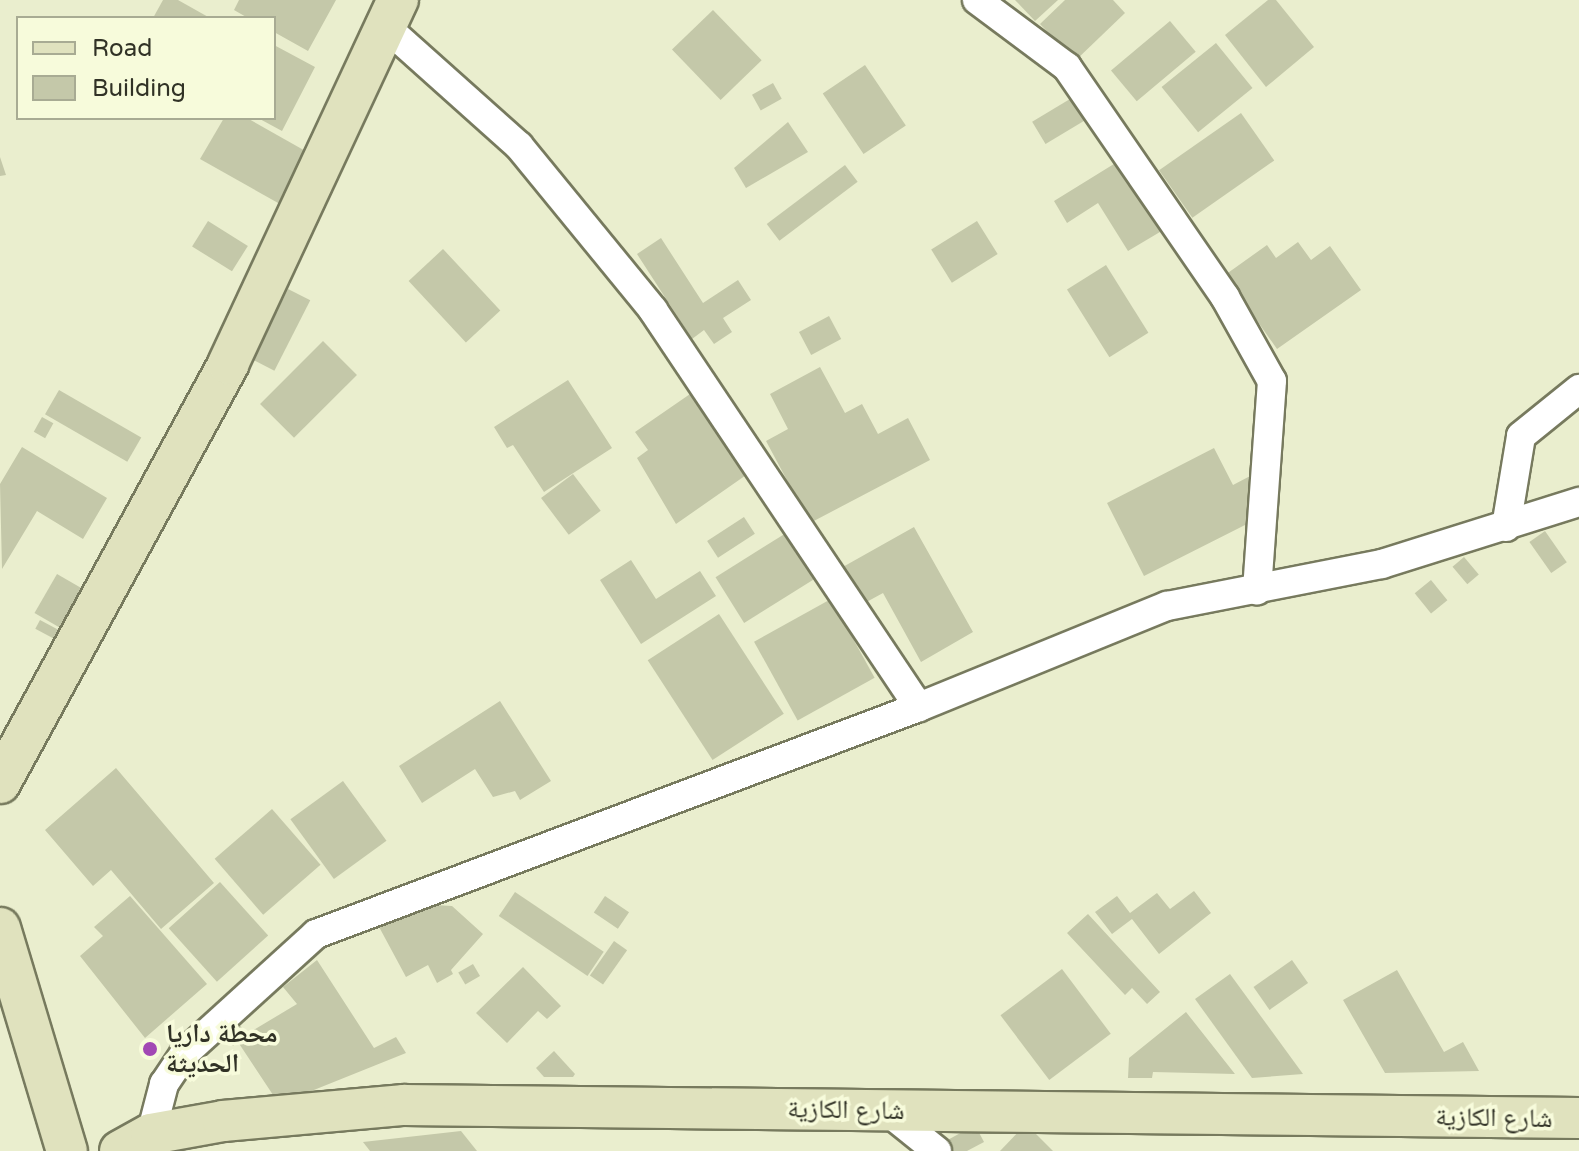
<!DOCTYPE html>
<html>
<head>
<meta charset="utf-8">
<style>
  body { margin:0 }
  #map { position:relative; width:1579px; height:1151px; overflow:hidden; background:#eaeece; font-family:"Varela Round","Noto Naskh Arabic",sans-serif }
  div>[style] { position:absolute }
  .building>* { inset:0; background:#c4c8a9; transform-origin:0 0 }
  .roads { filter:drop-shadow(2px 0 #777a5e) drop-shadow(-2px 0 #777a5e) drop-shadow(0 2px #777a5e) drop-shadow(0 -2px #777a5e) }
  .street>* { height:28px; margin:-14px; padding:0 14px; transform-origin:14px; border-radius:14px; background:#fff }
  .secondary>* { height:40px; margin:-20px; padding:0 20px; transform-origin:20px; border-radius:20px; background:#e0e2be }
  .dots>* { width:22px; height:22px; translate:-50% -50%; box-sizing:border-box; border:4px solid #f7fbdb; border-radius:50% }
  span { translate:-50% -50%; white-space:nowrap; text-align:center; line-height:1.15; -webkit-text-stroke:7px #f7fbdb; paint-order:stroke }
  .poi-label { font-size:26px; color:#313226; font-weight:700 }
  .left { translate:0 -50%; text-align:left }
  .street-label { font-size:26px; color:#313226 }
  .legend { position:absolute; left:16px; top:16px; width:260px; height:104px; box-sizing:border-box; background:#f7fbdb; border:2px solid #a8ab93; margin:0; padding:10px 14px; list-style:none; font-size:24px; color:#313226 }
  .legend li { display:flex; align-items:center; gap:16px; height:40px }
  .legend b { width:40px; border:2px solid #a8ab93 }
</style>
</head>
<body>
<div id="map">
  <div class="building">
    <i style="clip-path:polygon(163px 0,178px 0,210px 18px,153px 18px)"></i>
    <i style="clip-path:polygon(239px 0,336px 0,308px 51px,274px 32px,274px 18px,248px 18px,234px 10px)"></i>
    <i style="clip-path:polygon(1015px 0,1058px 0,1035px 21px)"></i>
    <i style="clip-path:polygon(1065px 0,1113px 0,1125px 13px,1075px 61px,1040px 24px)"></i>
    <i style="clip-path:polygon(1268px 0,1276px 0,1314px 47px,1266px 87px,1225px 35px)"></i>
    <i style="left:713px;top:10px;width:70px;height:57px;rotate:46deg"></i>
    <i style="left:1170px;top:21px;width:40px;height:77px;rotate:50deg"></i>
    <i style="left:1216px;top:43px;width:58px;height:70px;rotate:51deg"></i>
    <i style="clip-path:polygon(274px 45px,315px 67px,282px 131px,258px 118px,274px 118px)"></i>
    <i style="left:865px;top:65px;width:73px;height:51px;rotate:56deg"></i>
    <i style="left:773px;top:83px;width:18px;height:24px;rotate:61deg"></i>
    <i style="left:1075px;top:96px;width:26px;height:50px;rotate:59deg"></i>
    <i style="left:1241px;top:113px;width:58px;height:100px;rotate:55deg"></i>
    <i style="clip-path:polygon(224px 118px,247px 118px,316px 157px,287px 208px,200px 159px)"></i>
    <i style="clip-path:polygon(788px 122px,808px 152px,746px 188px,734px 168px)"></i>
    <i style="clip-path:polygon(0 157px,6px 175px,0 176px)"></i>
    <i style="clip-path:polygon(1122px 159px,1165px 229px,1128px 251px,1098px 203px,1067px 223px,1054px 201px)"></i>
    <i style="left:845px;top:165px;width:21px;height:98px;rotate:53deg"></i>
    <i style="left:208px;top:221px;width:47px;height:30px;rotate:32deg"></i>
    <i style="left:977px;top:221px;width:39px;height:54px;rotate:58deg"></i>
    <i style="clip-path:polygon(661px 238px,703px 303px,738px 280px,751px 300px,723px 318px,732px 332px,714px 344px,704px 330px,692px 339px,637px 254px)"></i>
    <i style="clip-path:polygon(1298px 242px,1311px 260px,1330px 246px,1361px 290px,1277px 349px,1225px 275px,1267px 245px,1276px 258px)"></i>
    <i style="left:443px;top:249px;width:84px;height:47px;rotate:47deg"></i>
    <i style="left:1106px;top:265px;width:80px;height:46px;rotate:58deg"></i>
    <i style="left:288px;top:289px;width:25px;height:79px;rotate:27deg"></i>
    <i style="left:829px;top:316px;width:26px;height:34px;rotate:62deg"></i>
    <i style="left:323px;top:341px;width:48px;height:89px;rotate:45deg"></i>
    <i style="clip-path:polygon(820px 367px,845px 413px,862px 404px,878px 434px,908px 418px,930px 460px,810px 523px,766px 441px,788px 429px,770px 394px)"></i>
    <i style="clip-path:polygon(568px 380px,612px 448px,544px 492px,513px 445px,507px 448px,494px 427px)"></i>
    <i style="left:59px;top:390px;width:95px;height:28px;rotate:30deg"></i>
    <i style="clip-path:polygon(693px 392px,749px 473px,676px 524px,637px 458px,648px 450px,635px 432px)"></i>
    <i style="left:42px;top:417px;width:13px;height:17px;rotate:29deg"></i>
    <i style="clip-path:polygon(22px 447px,107px 498px,83px 539px,37px 511px,2px 569px,0 484px)"></i>
    <i style="clip-path:polygon(1214px 448px,1233px 485px,1254px 474px,1249px 523px,1144px 576px,1107px 503px)"></i>
    <i style="left:573px;top:474px;width:46px;height:40px;rotate:53deg"></i>
    <i style="left:744px;top:517px;width:20px;height:44px;rotate:57deg"></i>
    <i style="clip-path:polygon(914px 527px,973px 632px,921px 662px,883px 593px,861px 605px,841px 568px)"></i>
    <i style="left:791px;top:530px;width:54px;height:89px;rotate:58deg"></i>
    <i style="left:1545px;top:531px;width:38px;height:19px;rotate:55deg"></i>
    <i style="left:1464px;top:557px;width:23px;height:15px;rotate:50deg"></i>
    <i style="clip-path:polygon(631px 560px,656px 599px,700px 571px,716px 596px,641px 644px,600px 580px)"></i>
    <i style="left:57px;top:574px;width:30px;height:45px;rotate:30deg"></i>
    <i style="left:1431px;top:580px;width:26px;height:21px;rotate:51deg"></i>
    <i style="left:831px;top:599px;width:90px;height:88px;rotate:61deg"></i>
    <i style="left:719px;top:614px;width:119px;height:85px;rotate:57deg"></i>
    <i style="left:40px;top:620px;width:26px;height:10px;rotate:28deg"></i>
    <i style="clip-path:polygon(500px 701px,551px 781px,520px 800px,515px 791px,493px 797px,475px 769px,422px 803px,399px 766px)"></i>
    <i style="clip-path:polygon(116px 768px,214px 883px,161px 929px,111px 870px,93px 886px,45px 830px)"></i>
    <i style="left:343px;top:781px;width:74px;height:65px;rotate:54deg"></i>
    <i style="left:272px;top:809px;width:74px;height:76px;rotate:49deg"></i>
    <i style="left:220px;top:882px;width:72px;height:69px;rotate:48deg"></i>
    <i style="clip-path:polygon(1194px 891px,1211px 913px,1159px 954px,1132px 919px,1112px 934px,1095px 912px,1117px 896px,1130px 913px,1157px 893px,1170px 909px)"></i>
    <i style="left:515px;top:892px;width:107px;height:29px;rotate:34deg"></i>
    <i style="clip-path:polygon(130px 896px,207px 984px,145px 1038px,80px 956px,103px 936px,94px 927px)"></i>
    <i style="left:605px;top:896px;width:29px;height:20px;rotate:34deg"></i>
    <i style="clip-path:polygon(417px 904px,452px 906px,483px 934px,451px 970px,453px 974px,437px 983px,428px 965px,406px 977px,378px 925px)"></i>
    <i style="clip-path:polygon(1088px 914px,1160px 992px,1147px 1004px,1132px 988px,1125px 995px,1067px 933px)"></i>
    <i style="left:614px;top:941px;width:16px;height:42px;rotate:35deg"></i>
    <i style="clip-path:polygon(317px 960px,374px 1048px,396px 1037px,406px 1053px,279px 1104px,238px 1042px,233px 1046px,223px 1034px,238px 1023px,247px 1034px,297px 1004px,283px 987px)"></i>
    <i style="left:1292px;top:960px;width:28px;height:47px;rotate:55deg"></i>
    <i style="left:473px;top:964px;width:14px;height:17px;rotate:60deg"></i>
    <i style="clip-path:polygon(523px 967px,561px 1006px,547px 1019px,538px 1011px,507px 1043px,476px 1013px)"></i>
    <i style="left:1062px;top:969px;width:81px;height:77px;rotate:53deg"></i>
    <i style="clip-path:polygon(1397px 970px,1444px 1052px,1463px 1042px,1479px 1071px,1385px 1073px,1343px 1000px)"></i>
    <i style="clip-path:polygon(1230px 974px,1303px 1074px,1252px 1078px,1195px 999px)"></i>
    <i style="clip-path:polygon(1186px 1012px,1235px 1074px,1153px 1072px,1152px 1078px,1128px 1078px,1129px 1058px)"></i>
    <i style="clip-path:polygon(554px 1051px,575px 1074px,573px 1077px,544px 1077px,536px 1068px)"></i>
    <i style="clip-path:polygon(1026px 1124px,1053px 1151px,1000px 1151px)"></i>
    <i style="clip-path:polygon(975px 1125px,984px 1142px,967px 1151px,949px 1151px,944px 1142px)"></i>
    <i style="clip-path:polygon(461px 1131px,477px 1151px,370px 1151px,363px 1142px)"></i>
  </div>
  <div class="roads">
    <div class="street">
      <i style="left:977px;top:0;width:112px;rotate:36.7deg"></i>
      <i style="left:1067px;top:67px;width:279px;rotate:55.5deg"></i>
      <i style="left:1225px;top:297px;width:96px;rotate:60.8deg"></i>
      <i style="left:1272px;top:381px;width:210px;rotate:94.1deg"></i>
      <i style="left:387px;top:28px;width:177px;rotate:41.8deg"></i>
      <i style="left:519px;top:146px;width:212px;rotate:50.7deg"></i>
      <i style="left:653px;top:310px;width:478px;rotate:56.2deg"></i>
      <i style="left:1506px;top:527px;width:92px;rotate:-80.6deg"></i>
      <i style="left:1521px;top:436px;width:75px;rotate:-39deg"></i>
      <i style="left:887px;top:1111px;width:64px;rotate:38.7deg"></i>
      <i style="left:151px;top:1134px;width:52px;rotate:-75.4deg"></i>
      <i style="left:164px;top:1084px;width:36px;rotate:-56deg"></i>
      <i style="left:184px;top:1054px;width:178px;rotate:-42.3deg"></i>
      <i style="left:316px;top:934px;width:644px;rotate:-20.63deg"></i>
      <i style="left:919px;top:707px;width:268px;rotate:-22.2deg"></i>
      <i style="left:1167px;top:606px;width:219px;rotate:-11.1deg"></i>
      <i style="left:1382px;top:564px;width:207px;rotate:-17.5deg"></i>
    </div>
    <div class="secondary">
      <i style="left:0;top:783px;width:477px;rotate:-61.4deg"></i>
      <i style="left:228px;top:364px;width:402px;rotate:-65deg"></i>
      <i style="left:0;top:928px;width:233px;rotate:73.3deg"></i>
      <i style="left:120px;top:1151px;width:35px;rotate:-29deg"></i>
      <i style="left:151px;top:1134px;width:73px;rotate:-10.2deg"></i>
      <i style="left:223px;top:1121px;width:182px;rotate:-5.1deg"></i>
      <i style="left:404px;top:1105px;width:1175px;rotate:0.63deg"></i>
    </div>
  </div>
  <div class="dots">
    <i style="left:150px;top:1049px;background:#a248b4"></i>
  </div>
  <div class="poi-label">
    <span class="left" style="left:166px;top:1049px">محطة داريا<br>الحديثة</span>
  </div>
  <div class="street-label">
    <span style="left:846px;top:1110px;rotate:1deg">شارع الكازية</span>
    <span style="left:1494px;top:1118px;rotate:1deg">شارع الكازية</span>
  </div>
  <ul class="legend">
  <li><b style="height:10px;background:#e0e2be"></b>Road</li>
  <li><b style="height:22px;background:#c4c8a9"></b>Building</li>
  </ul>
</div>
</body>
</html>
